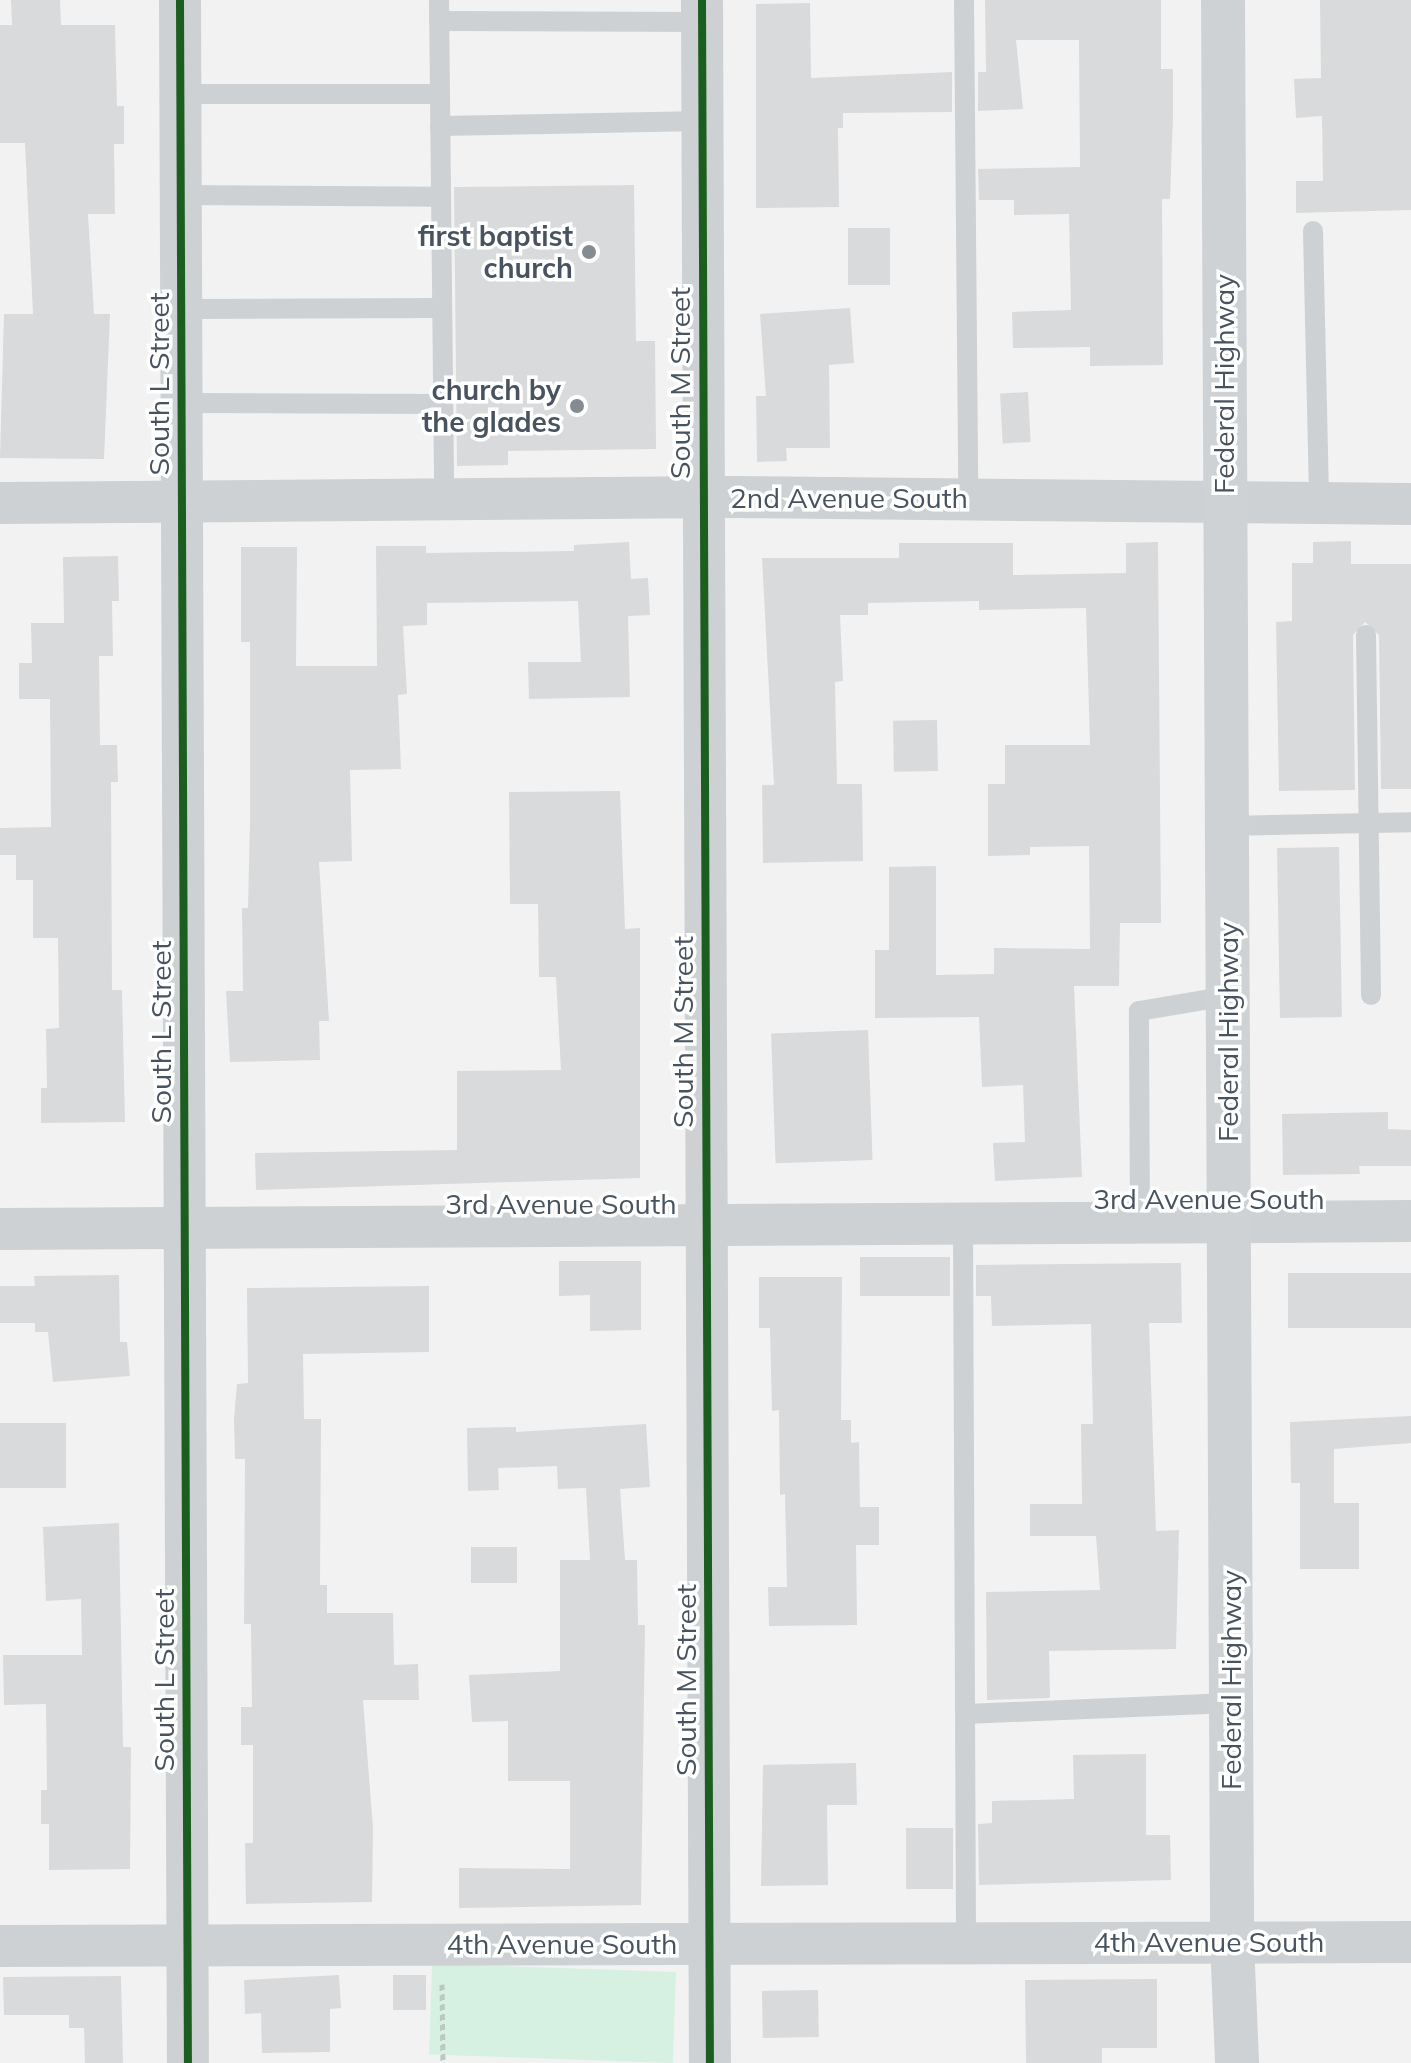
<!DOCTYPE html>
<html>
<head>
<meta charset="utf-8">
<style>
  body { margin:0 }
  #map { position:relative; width:1411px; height:2063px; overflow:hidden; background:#f2f2f2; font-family:Mulish,sans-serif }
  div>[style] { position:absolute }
  .green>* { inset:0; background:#d6f1e2; transform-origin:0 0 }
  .building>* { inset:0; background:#d9dadc; transform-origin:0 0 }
  .path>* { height:5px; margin-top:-2.5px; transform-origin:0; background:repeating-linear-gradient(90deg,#bbc8c4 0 6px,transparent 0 10px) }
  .service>* { height:20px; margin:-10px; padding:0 10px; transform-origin:10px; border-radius:10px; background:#ced1d3 }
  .minor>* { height:42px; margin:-21px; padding:0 21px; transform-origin:21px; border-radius:21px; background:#ced1d3 }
  .secondary>* { height:44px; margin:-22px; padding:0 22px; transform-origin:22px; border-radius:22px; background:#cfd2d5 }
  .cycleway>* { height:8px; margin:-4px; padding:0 4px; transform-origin:4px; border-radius:4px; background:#1b5e20 }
  .dots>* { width:22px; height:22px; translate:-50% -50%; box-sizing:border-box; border:4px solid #fff; border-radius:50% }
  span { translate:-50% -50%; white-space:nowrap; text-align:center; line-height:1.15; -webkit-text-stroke:7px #fff; paint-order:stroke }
  .poi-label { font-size:28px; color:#48535f; font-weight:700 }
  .right { translate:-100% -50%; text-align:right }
  .street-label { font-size:28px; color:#48535f }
</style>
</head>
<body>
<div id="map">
  <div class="green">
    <i style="left:676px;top:1972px;width:91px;height:244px;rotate:92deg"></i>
  </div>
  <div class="building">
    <i style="clip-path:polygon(11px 0,60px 0,61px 25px,115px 25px,117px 106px,124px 106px,124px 144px,114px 144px,115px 214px,88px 214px,94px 314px,110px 314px,104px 459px,0 458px,4px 314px,33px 314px,25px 143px,0 143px,0 25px,12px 25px)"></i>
    <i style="clip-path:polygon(985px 0,1161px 0,1161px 69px,1173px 69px,1173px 116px,1170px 199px,1162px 199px,1163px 365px,1090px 366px,1090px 347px,1013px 348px,1012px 312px,1071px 310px,1069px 214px,1014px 215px,1014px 200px,979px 200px,978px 169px,1080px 167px,1079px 40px,1016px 40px,1023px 109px,978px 111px,978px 72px,986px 72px)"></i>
    <i style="clip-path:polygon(1320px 0,1411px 0,1411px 210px,1296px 213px,1296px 181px,1323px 181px,1322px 116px,1296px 118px,1294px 79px,1321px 78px)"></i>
    <i style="clip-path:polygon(810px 3px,811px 78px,952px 72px,952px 112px,843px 113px,843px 128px,838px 128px,839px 207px,756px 208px,756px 4px)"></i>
    <i style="clip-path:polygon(634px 185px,636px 341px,655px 341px,656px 449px,508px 451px,508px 465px,457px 466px,454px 187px)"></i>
    <i style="left:848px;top:228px;width:42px;height:57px"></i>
    <i style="clip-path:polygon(850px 308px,854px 363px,829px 365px,830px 448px,786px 448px,787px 461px,757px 462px,756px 396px,766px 396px,760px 314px)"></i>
    <i style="left:1028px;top:392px;width:50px;height:28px;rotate:87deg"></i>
    <i style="clip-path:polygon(1351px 541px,1351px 564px,1411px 564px,1411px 789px,1381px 789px,1379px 635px,1365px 622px,1353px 635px,1355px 790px,1279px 791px,1276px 622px,1292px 621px,1292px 563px,1313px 563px,1313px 542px)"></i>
    <i style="clip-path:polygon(629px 542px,631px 579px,648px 578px,650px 615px,628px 616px,630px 697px,529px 699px,528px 662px,581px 662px,578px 601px,427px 603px,427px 625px,403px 626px,407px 694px,398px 695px,401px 769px,350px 770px,352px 861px,319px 862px,329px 1021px,319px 1021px,320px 1060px,230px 1062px,226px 991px,243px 991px,242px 908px,248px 908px,250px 822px,250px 642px,241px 642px,241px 547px,297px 547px,296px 666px,377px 666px,376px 546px,426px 546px,426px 553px,574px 551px,574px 545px)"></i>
    <i style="clip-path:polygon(1158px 542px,1161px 923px,1120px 923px,1119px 986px,1074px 986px,1082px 1177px,995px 1181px,993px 1143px,1025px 1142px,1023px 1085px,982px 1087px,979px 1017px,875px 1018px,875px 950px,889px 950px,889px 867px,936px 866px,936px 975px,994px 974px,994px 948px,1090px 949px,1089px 846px,1030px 847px,1030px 855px,988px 856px,988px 784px,1005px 784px,1005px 745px,1090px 745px,1086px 608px,979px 610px,979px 601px,868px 603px,868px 615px,840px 615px,843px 681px,835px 682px,837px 784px,862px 784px,863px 861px,763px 863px,762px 785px,774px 785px,762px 558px,899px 558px,899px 543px,1013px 543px,1013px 575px,1126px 573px,1126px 543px)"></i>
    <i style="clip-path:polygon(118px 556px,119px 601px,112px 601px,113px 656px,99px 656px,100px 745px,117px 745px,118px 782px,111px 782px,112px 990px,122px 990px,125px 1122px,41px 1123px,41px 1088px,47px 1088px,46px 1029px,59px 1028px,58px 938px,33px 938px,33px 880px,16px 880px,16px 855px,0 855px,0 828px,51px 827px,50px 699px,19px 699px,19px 663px,32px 663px,31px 623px,64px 623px,63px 557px)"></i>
    <i style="left:937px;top:720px;width:51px;height:44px;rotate:89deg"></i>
    <i style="clip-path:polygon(620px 791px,625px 929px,640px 928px,640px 1178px,256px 1190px,255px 1153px,457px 1150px,457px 1071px,561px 1070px,556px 977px,539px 977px,538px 904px,510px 904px,509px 792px)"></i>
    <i style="left:1339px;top:847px;width:170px;height:62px;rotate:89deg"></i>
    <i style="left:868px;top:1030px;width:130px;height:97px;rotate:88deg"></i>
    <i style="clip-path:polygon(1388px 1112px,1388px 1129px,1411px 1130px,1411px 1166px,1359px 1166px,1360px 1174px,1283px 1175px,1282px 1114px)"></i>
    <i style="left:950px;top:1257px;width:39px;height:90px;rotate:90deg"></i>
    <i style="clip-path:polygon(559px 1261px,641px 1261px,641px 1330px,590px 1331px,590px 1295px,559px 1296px)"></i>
    <i style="clip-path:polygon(1181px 1263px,1182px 1323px,1149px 1323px,1156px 1531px,1179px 1530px,1176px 1649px,1049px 1651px,1050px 1698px,987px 1700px,986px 1592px,1100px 1590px,1096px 1536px,1030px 1536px,1030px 1504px,1082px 1504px,1081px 1424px,1093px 1424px,1091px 1324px,992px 1326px,991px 1296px,976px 1296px,976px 1265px)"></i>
    <i style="left:1411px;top:1273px;width:55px;height:123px;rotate:90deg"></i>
    <i style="clip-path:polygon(119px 1275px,120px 1342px,127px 1342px,130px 1376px,53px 1382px,48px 1332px,35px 1332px,35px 1323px,0 1323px,0 1286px,35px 1286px,34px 1276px)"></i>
    <i style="clip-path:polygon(759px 1277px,842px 1277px,841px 1420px,851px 1420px,851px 1443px,859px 1442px,860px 1507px,879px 1507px,879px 1545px,856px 1545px,857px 1625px,769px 1626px,768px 1587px,787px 1587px,785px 1494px,780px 1495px,779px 1410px,772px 1411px,770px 1328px,759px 1328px)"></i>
    <i style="clip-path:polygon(429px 1286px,429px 1352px,303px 1354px,304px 1419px,321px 1419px,320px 1585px,327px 1585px,327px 1613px,393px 1613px,394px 1665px,418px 1664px,419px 1700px,363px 1700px,373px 1828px,372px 1902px,246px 1904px,245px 1843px,253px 1843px,253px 1745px,241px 1745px,241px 1707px,252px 1707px,251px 1624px,244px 1624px,245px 1459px,235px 1459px,234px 1419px,237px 1384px,248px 1383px,247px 1288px)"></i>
    <i style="clip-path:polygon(1411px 1416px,1411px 1443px,1334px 1449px,1334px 1503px,1359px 1503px,1359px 1569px,1300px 1569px,1300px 1483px,1291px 1483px,1290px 1422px)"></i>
    <i style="left:66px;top:1423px;width:65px;height:66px;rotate:90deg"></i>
    <i style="clip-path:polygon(646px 1424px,650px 1487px,620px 1489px,625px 1560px,637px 1560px,638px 1625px,645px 1625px,641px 1905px,459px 1908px,459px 1868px,570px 1869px,570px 1781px,508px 1781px,508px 1721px,472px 1722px,469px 1675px,560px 1671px,560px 1560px,590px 1560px,586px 1488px,558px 1489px,557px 1466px,498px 1468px,499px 1490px,468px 1491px,467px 1428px,516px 1427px,516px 1432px)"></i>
    <i style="clip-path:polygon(119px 1523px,123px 1747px,131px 1747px,130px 1869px,49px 1870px,49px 1824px,41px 1824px,41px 1790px,47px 1790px,46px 1704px,4px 1705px,3px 1655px,82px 1655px,81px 1599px,46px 1601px,43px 1527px)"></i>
    <i style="left:517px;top:1547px;width:36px;height:46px;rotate:90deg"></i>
    <i style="clip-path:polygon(1146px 1754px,1146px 1835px,1170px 1835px,1171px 1880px,979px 1885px,978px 1824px,992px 1823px,992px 1801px,1074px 1799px,1073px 1755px)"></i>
    <i style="clip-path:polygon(856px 1763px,857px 1805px,827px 1805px,828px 1885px,761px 1886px,763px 1765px)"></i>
    <i style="left:906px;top:1828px;width:47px;height:61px"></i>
    <i style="clip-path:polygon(339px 1975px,341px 2008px,330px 2009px,330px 2052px,262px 2053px,261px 2013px,245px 2014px,244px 1980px)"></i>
    <i style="left:393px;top:1975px;width:33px;height:35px"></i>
    <i style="clip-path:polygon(121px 1976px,123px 2063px,85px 2063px,84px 2028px,69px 2028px,69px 2015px,4px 2015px,3px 1977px)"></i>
    <i style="clip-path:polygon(1157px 1979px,1157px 2048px,1102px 2048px,1102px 2063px,1026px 2063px,1025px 1980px)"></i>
    <i style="left:818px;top:1990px;width:47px;height:56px;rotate:89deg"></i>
  </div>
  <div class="path">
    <i style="left:442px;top:1984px;width:79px;rotate:89.3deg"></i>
  </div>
  <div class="service">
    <i style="left:439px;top:0;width:499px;rotate:89.4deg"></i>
    <i style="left:964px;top:0;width:498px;rotate:89.5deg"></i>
    <i style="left:439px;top:21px;width:263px;rotate:0.2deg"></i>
    <i style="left:180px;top:94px;width:260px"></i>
    <i style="left:440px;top:126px;width:262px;rotate:-1.1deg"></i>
    <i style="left:180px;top:195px;width:261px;rotate:0.4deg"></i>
    <i style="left:1313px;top:231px;width:273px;rotate:88.7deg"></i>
    <i style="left:181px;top:309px;width:261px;rotate:-0.2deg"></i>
    <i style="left:181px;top:403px;width:262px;rotate:0.2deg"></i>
    <i style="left:1366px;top:635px;width:360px;rotate:89.2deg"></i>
    <i style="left:1227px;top:826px;width:184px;rotate:-1.2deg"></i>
    <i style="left:1140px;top:1221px;width:210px;rotate:-90.3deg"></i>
    <i style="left:1139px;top:1011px;width:90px;rotate:-9.6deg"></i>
    <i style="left:963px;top:1223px;width:720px;rotate:89.76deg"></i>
    <i style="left:966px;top:1714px;width:265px;rotate:-2.4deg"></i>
  </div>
  <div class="minor">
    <i style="left:180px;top:0;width:2063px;rotate:89.78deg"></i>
    <i style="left:702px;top:0;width:2063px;rotate:89.78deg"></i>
    <i style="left:0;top:503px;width:728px;rotate:-0.47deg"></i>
    <i style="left:728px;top:497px;width:683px;rotate:0.59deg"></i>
    <i style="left:0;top:1229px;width:1411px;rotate:-0.32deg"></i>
    <i style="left:0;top:1946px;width:1411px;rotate:-0.16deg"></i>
  </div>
  <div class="secondary">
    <i style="left:1223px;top:0;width:1942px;rotate:89.73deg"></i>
    <i style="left:1232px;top:1942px;width:121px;rotate:87.6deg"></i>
  </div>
  <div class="cycleway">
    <i style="left:180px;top:0;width:2063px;rotate:89.78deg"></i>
    <i style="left:702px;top:0;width:2063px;rotate:89.78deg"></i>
  </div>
  <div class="dots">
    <i style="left:589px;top:252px;background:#848b92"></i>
    <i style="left:577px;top:406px;background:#848b92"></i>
  </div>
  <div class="poi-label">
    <span class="right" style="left:573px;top:252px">first baptist<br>church</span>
    <span class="right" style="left:561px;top:406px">church by<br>the glades</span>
  </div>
  <div class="street-label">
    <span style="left:680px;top:383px;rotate:-90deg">South M Street</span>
    <span style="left:159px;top:384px;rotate:-90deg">South L Street</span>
    <span style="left:1224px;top:384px;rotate:-90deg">Federal Highway</span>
    <span style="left:849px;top:498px">2nd Avenue South</span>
    <span style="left:161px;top:1032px;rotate:-90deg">South L Street</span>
    <span style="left:683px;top:1032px;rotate:-90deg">South M Street</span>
    <span style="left:1228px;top:1032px;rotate:-90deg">Federal Highway</span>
    <span style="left:1209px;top:1199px">3rd Avenue South</span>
    <span style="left:561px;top:1204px">3rd Avenue South</span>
    <span style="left:164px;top:1680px;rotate:-90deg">South L Street</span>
    <span style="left:686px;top:1680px;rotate:-90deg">South M Street</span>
    <span style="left:1231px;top:1680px;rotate:-90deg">Federal Highway</span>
    <span style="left:1209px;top:1942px">4th Avenue South</span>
    <span style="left:562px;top:1944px">4th Avenue South</span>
  </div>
</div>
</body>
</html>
